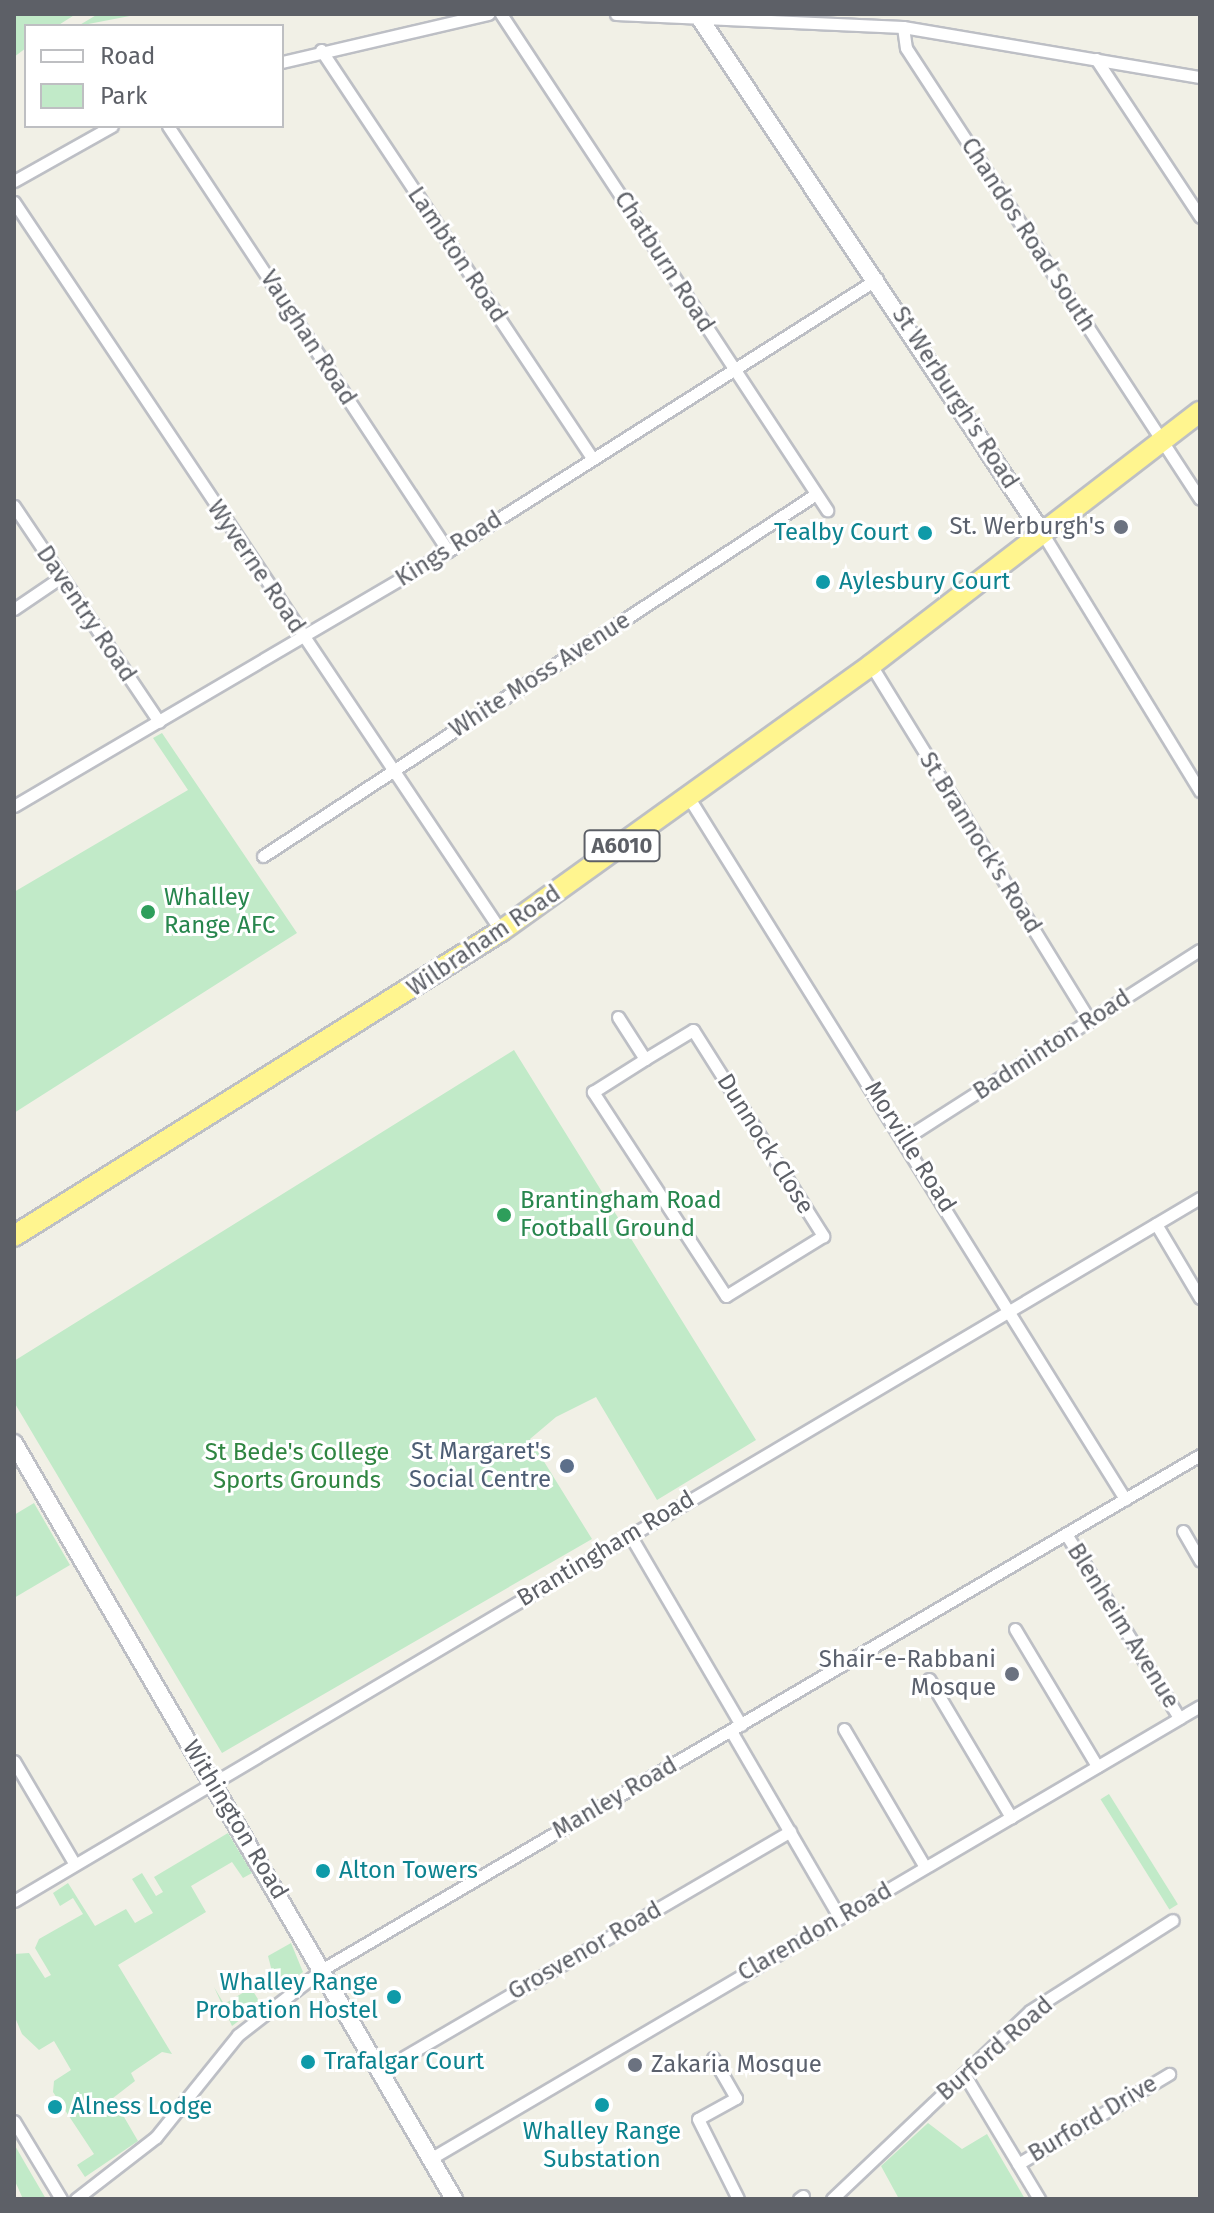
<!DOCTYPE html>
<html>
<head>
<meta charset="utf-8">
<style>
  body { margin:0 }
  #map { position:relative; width:1214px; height:2213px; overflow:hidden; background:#f1f0e6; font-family:"Fira Sans",sans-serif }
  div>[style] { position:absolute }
  .green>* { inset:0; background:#c1eac8; transform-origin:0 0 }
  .roads { filter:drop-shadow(2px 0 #bdbfc5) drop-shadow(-2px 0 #bdbfc5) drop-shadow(0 2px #bdbfc5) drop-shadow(0 -2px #bdbfc5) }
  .street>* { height:11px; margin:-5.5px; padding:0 5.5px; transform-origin:5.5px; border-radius:5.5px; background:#fff }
  .secondary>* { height:16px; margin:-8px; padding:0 8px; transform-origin:8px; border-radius:8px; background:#fff }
  .highway>* { height:20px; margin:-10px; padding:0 10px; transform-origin:10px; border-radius:10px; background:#fff58f }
  .dots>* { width:22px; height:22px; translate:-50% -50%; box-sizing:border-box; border:4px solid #fff; border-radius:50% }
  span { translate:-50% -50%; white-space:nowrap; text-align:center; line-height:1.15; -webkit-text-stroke:6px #fff; paint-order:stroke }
  .shield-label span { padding:2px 6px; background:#fff; border:2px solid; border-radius:6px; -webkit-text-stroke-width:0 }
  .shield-label { font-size:22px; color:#5d6067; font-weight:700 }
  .street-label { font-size:24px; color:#5d6067 }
  .worship-label { font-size:24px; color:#5b616d }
  .right { translate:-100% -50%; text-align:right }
  .left { translate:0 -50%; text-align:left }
  .culture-label { font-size:24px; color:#0d838f }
  .leisure-label { font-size:24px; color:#27864d }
  .service-label { font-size:24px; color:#4e5e75 }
  .park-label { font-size:24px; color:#2f8541 }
  .frame { position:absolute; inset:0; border:16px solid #5d6067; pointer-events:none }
  .legend { position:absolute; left:24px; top:24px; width:260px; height:104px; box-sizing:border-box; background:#fff; border:2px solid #bebfc2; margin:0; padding:10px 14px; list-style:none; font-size:24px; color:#5d6067 }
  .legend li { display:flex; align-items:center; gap:16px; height:40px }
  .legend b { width:40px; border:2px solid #bebfc2 }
</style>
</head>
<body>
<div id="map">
  <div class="green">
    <i style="clip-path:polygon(14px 14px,76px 14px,57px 26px,26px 26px,26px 48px,14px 57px)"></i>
    <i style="clip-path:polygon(98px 14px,140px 14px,78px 26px)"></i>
    <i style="clip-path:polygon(162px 733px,297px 933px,14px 1113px,14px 892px,188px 790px,153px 738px)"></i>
    <i style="clip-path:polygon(514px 1050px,756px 1440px,657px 1500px,596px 1397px,556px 1417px,530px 1439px,592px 1539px,222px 1753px,14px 1402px,14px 1361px)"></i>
    <i style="clip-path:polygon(34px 1503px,70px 1565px,14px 1598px,14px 1515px)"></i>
    <i style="left:1109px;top:1794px;width:130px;height:10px;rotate:58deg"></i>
    <i style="clip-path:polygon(228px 1833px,252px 1873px,243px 1878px,232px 1862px,191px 1886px,206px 1912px,118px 1965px,172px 2054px,162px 2052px,131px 2073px,135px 2081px,113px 2098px,138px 2141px,85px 2177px,77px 2165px,94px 2154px,53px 2092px,54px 2081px,71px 2070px,54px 2041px,39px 2050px,22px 2034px,14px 2015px,14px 1954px,29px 1953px,45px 1978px,51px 1975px,35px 1948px,39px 1939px,83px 1914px,73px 1898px,60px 1906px,53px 1893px,68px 1883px,95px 1926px,126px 1909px,135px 1923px,153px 1913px,132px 1879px,142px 1873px,156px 1896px,163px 1892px,154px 1877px)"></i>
    <i style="clip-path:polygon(291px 1943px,303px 1972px,277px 1991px,268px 1956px)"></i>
    <i style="clip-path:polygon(214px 1987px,224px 2004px,251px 1988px,261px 2004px,232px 2026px)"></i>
    <i style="clip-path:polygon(928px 2123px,962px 2149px,987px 2134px,1025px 2199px,899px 2199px,881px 2166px)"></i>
    <i style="clip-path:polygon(14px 2144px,25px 2163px,46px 2199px,23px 2199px,14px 2179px)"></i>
  </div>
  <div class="roads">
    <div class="street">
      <i style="left:501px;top:14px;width:594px;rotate:56.68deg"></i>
      <i style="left:616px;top:14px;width:287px;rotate:2.6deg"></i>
      <i style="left:903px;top:27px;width:301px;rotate:9.6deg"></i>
      <i style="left:903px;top:27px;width:21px;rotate:82deg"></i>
      <i style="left:906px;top:48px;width:538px;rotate:56.9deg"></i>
      <i style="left:321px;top:50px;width:491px;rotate:56.4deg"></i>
      <i style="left:1096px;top:59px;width:189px;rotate:56.6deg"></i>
      <i style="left:282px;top:62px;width:212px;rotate:-13.1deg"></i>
      <i style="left:168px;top:126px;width:509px;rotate:56.62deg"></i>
      <i style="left:14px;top:181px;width:112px;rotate:-29.3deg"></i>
      <i style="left:14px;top:202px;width:877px;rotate:56.26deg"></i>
      <i style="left:14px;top:506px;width:260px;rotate:56.1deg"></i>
      <i style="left:1043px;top:534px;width:301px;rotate:58.6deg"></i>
      <i style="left:14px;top:609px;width:57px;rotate:-34.2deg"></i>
      <i style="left:871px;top:665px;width:418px;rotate:58.4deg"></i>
      <i style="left:689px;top:798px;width:826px;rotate:58.12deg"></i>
      <i style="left:14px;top:806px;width:503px;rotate:-30.44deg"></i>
      <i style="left:448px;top:551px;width:508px;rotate:-32.38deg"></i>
      <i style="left:263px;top:856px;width:661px;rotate:-33.21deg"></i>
      <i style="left:618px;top:1017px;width:50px;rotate:57.3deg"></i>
      <i style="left:645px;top:1059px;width:56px;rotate:-31.1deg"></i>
      <i style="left:693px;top:1030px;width:244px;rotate:57.7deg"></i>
      <i style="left:823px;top:1236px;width:114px;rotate:148.3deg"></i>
      <i style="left:726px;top:1296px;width:244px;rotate:-123.1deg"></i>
      <i style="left:593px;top:1092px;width:62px;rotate:-32.4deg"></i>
      <i style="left:904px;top:1139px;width:351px;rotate:-32.6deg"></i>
      <i style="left:1156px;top:1224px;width:86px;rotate:59.3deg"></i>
      <i style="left:1183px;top:1531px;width:34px;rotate:60deg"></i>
      <i style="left:1066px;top:1534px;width:216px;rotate:58.4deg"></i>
      <i style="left:630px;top:1535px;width:220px;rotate:59.7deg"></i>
      <i style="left:1015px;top:1629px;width:160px;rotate:59.1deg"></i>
      <i style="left:929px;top:1679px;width:161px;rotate:59.3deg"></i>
      <i style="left:844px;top:1729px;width:160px;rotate:59.6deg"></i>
      <i style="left:731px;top:1731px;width:216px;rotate:59.8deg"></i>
      <i style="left:14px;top:1761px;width:116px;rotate:59.5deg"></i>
      <i style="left:14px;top:1901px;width:1379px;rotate:-30.66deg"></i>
      <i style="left:713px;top:2058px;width:46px;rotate:60.1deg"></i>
      <i style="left:736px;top:2098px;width:43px;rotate:151.1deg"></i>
      <i style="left:698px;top:2119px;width:89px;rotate:63.4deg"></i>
      <i style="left:380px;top:2071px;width:475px;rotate:-30.3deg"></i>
      <i style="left:964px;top:2074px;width:146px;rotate:59deg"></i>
      <i style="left:14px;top:2121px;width:91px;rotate:58.9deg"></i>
      <i style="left:430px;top:2159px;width:893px;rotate:-30.47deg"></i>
      <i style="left:1018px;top:2164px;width:176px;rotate:-30.8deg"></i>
      <i style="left:76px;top:2199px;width:101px;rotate:-37.8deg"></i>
      <i style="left:156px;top:2137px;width:131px;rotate:-51.2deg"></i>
      <i style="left:238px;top:2035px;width:108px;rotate:-37.8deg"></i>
      <i style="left:323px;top:1969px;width:1017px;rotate:-30.37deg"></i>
      <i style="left:799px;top:2199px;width:5px;rotate:-37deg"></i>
      <i style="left:832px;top:2199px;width:273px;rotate:-43.5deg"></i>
      <i style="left:1030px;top:2011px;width:169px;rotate:-32.5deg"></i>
    </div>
    <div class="secondary">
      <i style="left:697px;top:14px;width:625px;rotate:56.36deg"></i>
      <i style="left:14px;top:1443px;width:875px;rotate:59.8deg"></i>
    </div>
    <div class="highway">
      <i style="left:14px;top:1236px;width:575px;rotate:-32.06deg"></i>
      <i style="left:501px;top:931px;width:456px;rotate:-35.7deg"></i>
      <i style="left:871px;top:665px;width:415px;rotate:-37.6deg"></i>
    </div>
  </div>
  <div class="dots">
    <i style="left:1121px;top:527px;background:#6b7280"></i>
    <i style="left:925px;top:533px;background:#0f9aa8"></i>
    <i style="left:823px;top:582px;background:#0f9aa8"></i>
    <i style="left:148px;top:912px;background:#2e9e5b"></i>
    <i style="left:504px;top:1215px;background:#2e9e5b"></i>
    <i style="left:567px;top:1466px;background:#5c6f8a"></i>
    <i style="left:1012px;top:1674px;background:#6b7280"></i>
    <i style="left:323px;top:1871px;background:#0f9aa8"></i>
    <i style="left:394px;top:1997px;background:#0f9aa8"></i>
    <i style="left:308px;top:2062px;background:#0f9aa8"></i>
    <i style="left:635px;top:2065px;background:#6b7280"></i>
    <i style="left:602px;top:2105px;background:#0f9aa8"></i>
    <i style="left:55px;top:2107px;background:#0f9aa8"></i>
  </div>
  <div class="shield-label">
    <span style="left:622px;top:846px">A6010</span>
  </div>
  <div class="street-label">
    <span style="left:1028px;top:235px;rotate:57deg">Chandos Road South</span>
    <span style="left:457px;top:255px;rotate:56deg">Lambton Road</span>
    <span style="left:664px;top:262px;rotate:57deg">Chatburn Road</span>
    <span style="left:308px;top:338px;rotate:57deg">Vaughan Road</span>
    <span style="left:955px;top:398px;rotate:57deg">St Werburgh's Road</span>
    <span style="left:449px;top:549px;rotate:-32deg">Kings Road</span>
    <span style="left:256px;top:567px;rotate:56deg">Wyverne Road</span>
    <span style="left:86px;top:614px;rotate:56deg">Daventry Road</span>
    <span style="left:540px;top:675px;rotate:-33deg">White Moss Avenue</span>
    <span style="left:980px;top:843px;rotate:58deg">St Brannock's Road</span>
    <span style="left:484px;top:941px;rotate:-34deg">Wilbraham Road</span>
    <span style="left:1052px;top:1045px;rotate:-33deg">Badminton Road</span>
    <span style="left:765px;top:1144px;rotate:58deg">Dunnock Close</span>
    <span style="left:910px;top:1147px;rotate:58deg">Morville Road</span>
    <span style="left:606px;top:1549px;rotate:-31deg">Brantingham Road</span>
    <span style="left:1123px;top:1626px;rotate:58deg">Blenheim Avenue</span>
    <span style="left:615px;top:1798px;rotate:-30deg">Manley Road</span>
    <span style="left:235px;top:1820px;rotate:59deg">Withington Road</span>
    <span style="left:815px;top:1932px;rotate:-30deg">Clarendon Road</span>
    <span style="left:585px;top:1951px;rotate:-30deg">Grosvenor Road</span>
    <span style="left:995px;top:2049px;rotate:-41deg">Burford Road</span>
    <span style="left:1093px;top:2119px;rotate:-31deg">Burford Drive</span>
  </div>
  <div class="worship-label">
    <span class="right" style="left:1105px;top:527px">St. Werburgh's</span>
    <span class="right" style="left:996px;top:1674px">Shair-e-Rabbani<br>Mosque</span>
    <span class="left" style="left:651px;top:2065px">Zakaria Mosque</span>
  </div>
  <div class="culture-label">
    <span class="right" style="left:909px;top:533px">Tealby Court</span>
    <span class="left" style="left:839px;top:582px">Aylesbury Court</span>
    <span class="left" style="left:339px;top:1871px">Alton Towers</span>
    <span class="right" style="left:378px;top:1997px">Whalley Range<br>Probation Hostel</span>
    <span class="left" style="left:324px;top:2062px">Trafalgar Court</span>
    <span class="left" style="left:71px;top:2107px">Alness Lodge</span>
    <span style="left:602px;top:2146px">Whalley Range<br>Substation</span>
  </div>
  <div class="leisure-label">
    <span class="left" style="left:164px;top:912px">Whalley<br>Range AFC</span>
    <span class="left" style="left:520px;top:1215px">Brantingham Road<br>Football Ground</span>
  </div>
  <div class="service-label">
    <span class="right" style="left:551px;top:1466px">St Margaret's<br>Social Centre</span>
  </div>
  <div class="park-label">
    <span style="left:297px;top:1467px">St Bede's College<br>Sports Grounds</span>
  </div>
  <div class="frame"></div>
  <ul class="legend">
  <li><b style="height:10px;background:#fff"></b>Road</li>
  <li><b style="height:22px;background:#c1eac8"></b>Park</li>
  </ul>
</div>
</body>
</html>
